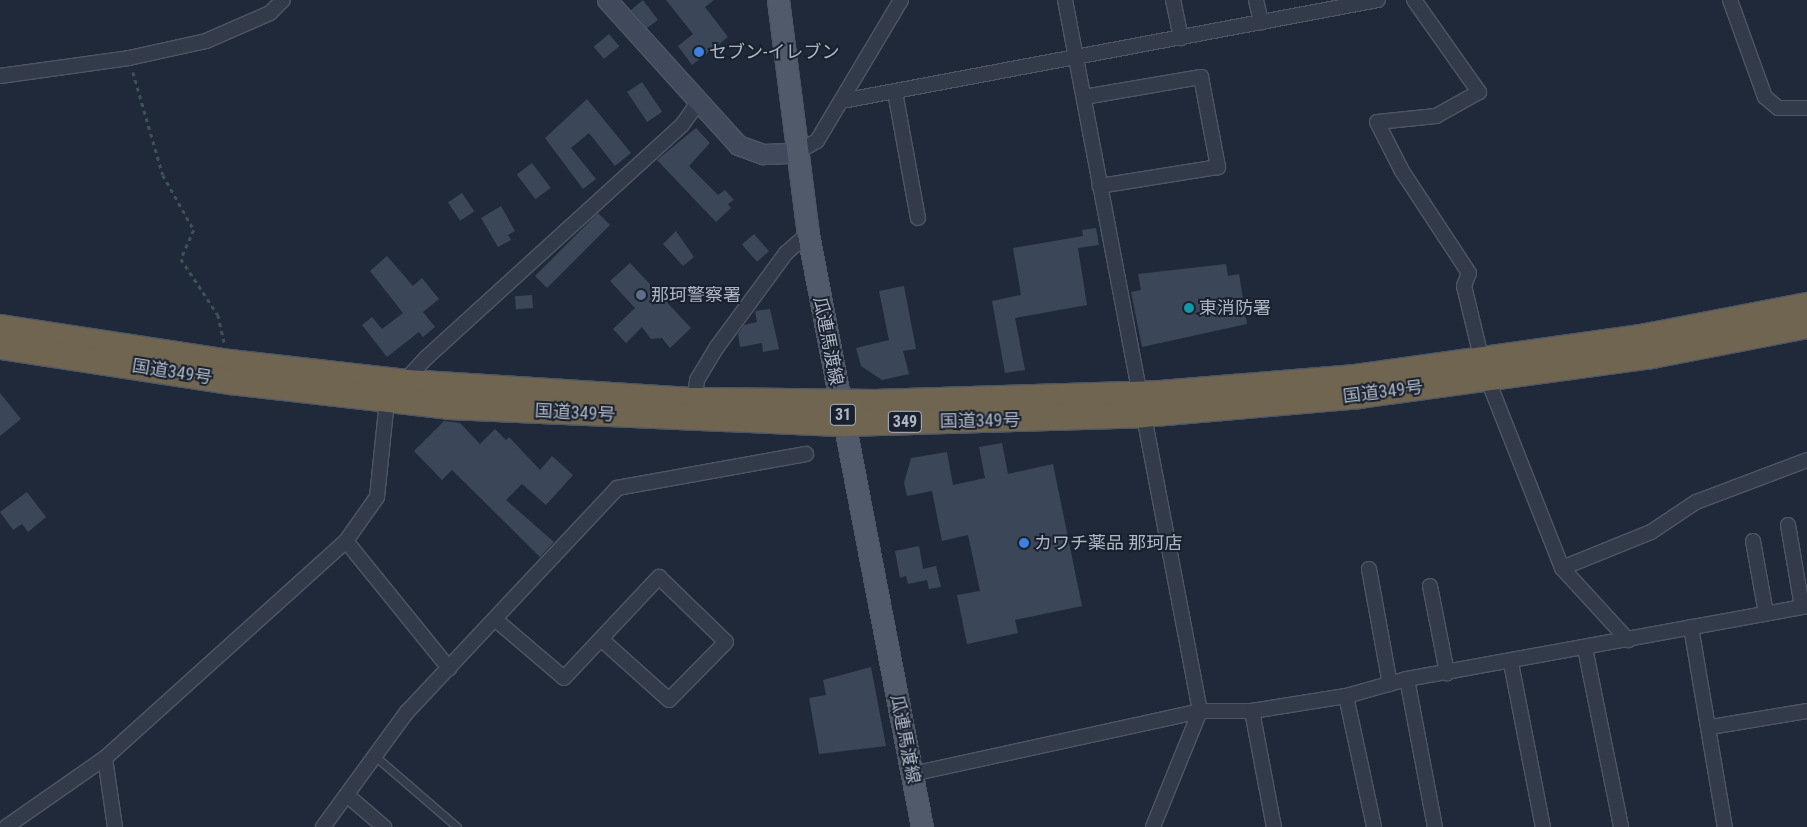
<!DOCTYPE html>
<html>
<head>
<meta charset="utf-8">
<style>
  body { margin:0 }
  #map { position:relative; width:1807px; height:827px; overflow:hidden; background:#202939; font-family:"Roboto Condensed","Noto Sans JP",sans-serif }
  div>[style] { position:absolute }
  .building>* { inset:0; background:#3b4759; transform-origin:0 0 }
  .path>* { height:2.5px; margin-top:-1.25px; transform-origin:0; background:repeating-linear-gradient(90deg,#3c5255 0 4px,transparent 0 8px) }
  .roads { filter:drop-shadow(1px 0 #4e5664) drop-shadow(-1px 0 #4e5664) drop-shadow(0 1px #4e5664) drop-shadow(0 -1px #4e5664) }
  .lane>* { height:7px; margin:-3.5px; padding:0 3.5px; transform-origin:3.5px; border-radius:3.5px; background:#333b4a }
  .street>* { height:14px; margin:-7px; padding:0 7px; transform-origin:7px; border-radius:7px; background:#333b4a }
  .secondary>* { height:19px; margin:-9.5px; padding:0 9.5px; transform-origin:9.5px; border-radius:9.5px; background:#414a5d }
  .primary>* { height:21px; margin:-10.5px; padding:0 10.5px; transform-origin:10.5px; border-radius:10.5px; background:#515a6a }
  .highway>* { height:25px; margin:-12.5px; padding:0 12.5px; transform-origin:12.5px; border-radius:12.5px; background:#706550 }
  .dots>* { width:14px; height:14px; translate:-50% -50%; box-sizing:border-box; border:2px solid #19212e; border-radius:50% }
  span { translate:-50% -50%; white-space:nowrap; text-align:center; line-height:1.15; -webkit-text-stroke:4px #19212e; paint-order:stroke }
  .shield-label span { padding:1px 4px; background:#19212e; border:1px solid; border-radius:4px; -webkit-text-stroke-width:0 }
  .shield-label { font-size:16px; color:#aeb6c6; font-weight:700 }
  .poi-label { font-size:18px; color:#aeb6c6 }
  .left { translate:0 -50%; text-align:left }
  .street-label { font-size:18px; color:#aeb6c6 }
</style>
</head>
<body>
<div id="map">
  <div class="building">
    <i style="clip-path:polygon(643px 0,658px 20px,647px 28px,631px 10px)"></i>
    <i style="clip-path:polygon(666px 0,714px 0,705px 7px,728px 37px,692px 65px,678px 46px,693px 34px)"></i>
    <i style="left:609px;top:34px;width:16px;height:20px;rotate:50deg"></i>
    <i style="left:642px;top:82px;width:36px;height:18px;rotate:56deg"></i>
    <i style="clip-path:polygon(587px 99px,631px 153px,615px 166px,589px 133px,571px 148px,596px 179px,583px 189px,545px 138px)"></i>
    <i style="clip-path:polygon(696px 128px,710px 143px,689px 166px,718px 195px,725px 190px,734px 200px,728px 204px,731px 208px,716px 222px,657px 160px)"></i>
    <i style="left:532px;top:163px;width:31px;height:19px;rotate:53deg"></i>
    <i style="left:462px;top:193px;width:22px;height:17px;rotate:56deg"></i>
    <i style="clip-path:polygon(501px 206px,515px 231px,508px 235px,511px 240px,498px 247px,481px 218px)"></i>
    <i style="left:598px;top:213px;width:17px;height:89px;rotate:45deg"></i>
    <i style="clip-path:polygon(1096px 228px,1099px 245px,1078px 248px,1087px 305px,1015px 318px,1025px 370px,1005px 373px,992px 301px,1021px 295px,1013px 248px,1083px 236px,1082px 230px)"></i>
    <i style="clip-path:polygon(676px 231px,694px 257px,683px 266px,663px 244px)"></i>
    <i style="left:754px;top:234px;width:23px;height:16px;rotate:49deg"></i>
    <i style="clip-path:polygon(387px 256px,413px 286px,422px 278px,439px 299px,423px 312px,435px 327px,423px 337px,419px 332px,387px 357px,362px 325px,372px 317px,382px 329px,403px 313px,370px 271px)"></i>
    <i style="clip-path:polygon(630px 263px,691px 328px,670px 348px,662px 338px,651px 339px,642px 327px,626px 343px,613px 329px,635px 308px,610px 281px)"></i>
    <i style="clip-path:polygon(1226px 264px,1228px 276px,1239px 274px,1247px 324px,1142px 347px,1131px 292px,1141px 290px,1138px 274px)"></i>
    <i style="clip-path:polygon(904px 286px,916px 349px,903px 351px,909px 374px,882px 380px,861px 366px,856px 348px,889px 340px,879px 291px)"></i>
    <i style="left:532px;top:295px;width:13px;height:17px;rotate:86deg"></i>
    <i style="clip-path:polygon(770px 309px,779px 349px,763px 352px,762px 343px,740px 347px,738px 334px,744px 325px,757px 322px,755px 311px)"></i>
    <i style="clip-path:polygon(0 393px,21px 419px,0 436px)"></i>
    <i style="clip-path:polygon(444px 421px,460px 423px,480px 444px,495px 429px,506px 440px,509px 437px,540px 470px,552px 456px,573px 475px,546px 505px,522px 484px,506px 500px,554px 542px,540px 557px,452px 470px,442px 480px,414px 451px)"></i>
    <i style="clip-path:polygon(1002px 443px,1008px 474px,1053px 464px,1082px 606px,1015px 620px,1018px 633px,967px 644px,957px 595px,980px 591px,968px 535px,942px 541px,932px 491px,907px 496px,904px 483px,911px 458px,947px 452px,953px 485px,985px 478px,979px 447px)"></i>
    <i style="clip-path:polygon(27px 492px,46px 517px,28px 532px,22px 524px,13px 530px,0 512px)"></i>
    <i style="clip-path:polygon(919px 546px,923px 569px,936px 566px,941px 587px,929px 589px,927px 580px,908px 584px,906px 576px,900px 578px,895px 551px)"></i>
    <i style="clip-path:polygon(871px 667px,886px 746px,819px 754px,809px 698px,826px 695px,823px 680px)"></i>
  </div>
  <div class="path">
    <i style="left:133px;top:72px;width:107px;rotate:73.8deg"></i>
    <i style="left:163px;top:175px;width:63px;rotate:60.6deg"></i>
    <i style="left:194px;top:230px;width:32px;rotate:114deg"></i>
    <i style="left:181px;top:259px;width:67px;rotate:56.5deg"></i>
    <i style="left:218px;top:315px;width:28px;rotate:77deg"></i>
  </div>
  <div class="roads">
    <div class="lane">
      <i style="left:376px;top:757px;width:107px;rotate:40.8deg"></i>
    </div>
    <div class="street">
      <i style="left:1065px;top:0;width:724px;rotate:79.25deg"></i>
      <i style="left:1200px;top:711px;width:125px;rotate:112.1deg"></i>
      <i style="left:1173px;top:0;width:39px;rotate:78deg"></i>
      <i style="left:1256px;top:0;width:23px;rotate:77deg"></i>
      <i style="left:1414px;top:0;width:113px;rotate:54.8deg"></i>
      <i style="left:1479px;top:92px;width:49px;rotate:150.8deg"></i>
      <i style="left:1436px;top:116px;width:59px;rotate:174.2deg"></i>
      <i style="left:1377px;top:122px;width:55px;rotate:63deg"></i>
      <i style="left:1402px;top:171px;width:122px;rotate:56.7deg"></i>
      <i style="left:1469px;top:273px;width:14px;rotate:111deg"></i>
      <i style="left:1464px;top:286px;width:77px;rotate:76.5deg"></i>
      <i style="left:1730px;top:0;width:103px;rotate:70.2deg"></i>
      <i style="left:1765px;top:97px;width:17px;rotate:40deg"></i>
      <i style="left:1778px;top:108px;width:29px"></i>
      <i style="left:0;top:76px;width:130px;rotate:-7.9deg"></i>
      <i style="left:129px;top:58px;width:79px;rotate:-12.4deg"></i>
      <i style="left:206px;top:41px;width:70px;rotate:-23.6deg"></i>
      <i style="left:270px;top:13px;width:18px;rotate:-45deg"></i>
      <i style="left:895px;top:92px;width:128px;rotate:79.7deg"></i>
      <i style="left:1084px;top:97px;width:119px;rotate:-9.7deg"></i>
      <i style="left:1201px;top:77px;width:92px;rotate:79.3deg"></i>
      <i style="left:1218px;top:167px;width:120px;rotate:170.9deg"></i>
      <i style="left:842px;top:101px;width:545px;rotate:-10.67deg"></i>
      <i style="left:796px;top:153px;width:24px;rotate:-30deg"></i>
      <i style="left:817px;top:141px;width:164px;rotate:-59.2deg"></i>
      <i style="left:1488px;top:380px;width:202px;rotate:68.5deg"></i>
      <i style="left:1562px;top:568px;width:98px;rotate:47.5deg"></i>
      <i style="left:694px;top:400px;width:20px;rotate:-81deg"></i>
      <i style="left:697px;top:380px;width:39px;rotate:-59deg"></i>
      <i style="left:717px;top:347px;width:117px;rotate:-53.7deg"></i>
      <i style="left:786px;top:253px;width:29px;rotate:-41deg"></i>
      <i style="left:1788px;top:525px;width:83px;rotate:80.3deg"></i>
      <i style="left:346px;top:541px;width:164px;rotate:51deg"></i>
      <i style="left:1753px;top:541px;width:73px;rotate:79.8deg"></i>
      <i style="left:1562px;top:568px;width:96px;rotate:-22deg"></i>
      <i style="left:1651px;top:532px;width:54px;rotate:-33.7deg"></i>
      <i style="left:1696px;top:502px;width:119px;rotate:-20.7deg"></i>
      <i style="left:1369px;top:569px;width:117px;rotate:79.7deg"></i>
      <i style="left:1430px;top:586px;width:89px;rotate:78.9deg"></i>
      <i style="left:496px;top:620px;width:89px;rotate:40.5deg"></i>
      <i style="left:564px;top:678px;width:139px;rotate:-46.8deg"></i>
      <i style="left:659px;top:577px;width:93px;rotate:44.1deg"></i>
      <i style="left:726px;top:642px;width:81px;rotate:134.5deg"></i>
      <i style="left:669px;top:700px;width:91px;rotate:-138.1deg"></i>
      <i style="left:1691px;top:627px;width:203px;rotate:80.4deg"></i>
      <i style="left:1585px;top:648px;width:183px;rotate:78.6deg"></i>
      <i style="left:1511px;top:663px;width:167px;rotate:79deg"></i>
      <i style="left:1407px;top:679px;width:151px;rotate:79.3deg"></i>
      <i style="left:1346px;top:696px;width:134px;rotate:77.9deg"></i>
      <i style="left:1252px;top:711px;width:118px;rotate:79.3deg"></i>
      <i style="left:1711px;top:727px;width:97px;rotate:-9.5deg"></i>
      <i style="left:105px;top:758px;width:70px;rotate:81.8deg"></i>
      <i style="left:912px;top:774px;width:295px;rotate:-12.3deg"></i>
      <i style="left:1200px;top:711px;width:52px"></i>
      <i style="left:1252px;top:711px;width:95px;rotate:-9.1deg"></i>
      <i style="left:1346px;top:696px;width:63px;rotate:-15.6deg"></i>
      <i style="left:1407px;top:679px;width:407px;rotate:-10.3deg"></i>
      <i style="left:348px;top:796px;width:48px;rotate:40.7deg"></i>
      <i style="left:6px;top:827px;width:121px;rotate:-34.9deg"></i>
      <i style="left:105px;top:758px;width:324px;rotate:-42deg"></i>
      <i style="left:346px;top:541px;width:54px;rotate:-54.8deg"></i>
      <i style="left:377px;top:497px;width:98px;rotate:-84.1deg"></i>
      <i style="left:387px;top:400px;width:57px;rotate:-47.1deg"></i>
      <i style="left:426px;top:358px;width:346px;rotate:-42.3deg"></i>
      <i style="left:682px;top:125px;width:26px;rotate:-54deg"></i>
      <i style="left:323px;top:827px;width:142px;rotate:-53.9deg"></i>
      <i style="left:407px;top:712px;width:307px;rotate:-46.8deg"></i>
      <i style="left:617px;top:488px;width:192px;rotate:-10.2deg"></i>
    </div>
    <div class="secondary">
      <i style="left:607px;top:0;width:195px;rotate:47.9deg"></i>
      <i style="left:738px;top:145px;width:27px;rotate:20deg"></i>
      <i style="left:763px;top:154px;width:33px;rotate:-2deg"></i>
    </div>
    <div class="primary">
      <i style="left:778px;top:0;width:236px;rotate:82.7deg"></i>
      <i style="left:808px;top:234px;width:604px;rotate:79.12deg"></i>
    </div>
    <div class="highway">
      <i style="left:0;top:327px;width:232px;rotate:8.7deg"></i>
      <i style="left:229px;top:362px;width:178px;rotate:6.4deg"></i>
      <i style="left:406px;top:382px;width:289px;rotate:3.6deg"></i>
      <i style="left:694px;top:400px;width:181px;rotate:0.6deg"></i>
      <i style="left:875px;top:402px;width:285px;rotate:-1.8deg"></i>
      <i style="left:1160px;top:393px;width:196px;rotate:-4.7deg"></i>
      <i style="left:1355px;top:377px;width:294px;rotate:-8deg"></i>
      <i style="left:1646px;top:336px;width:164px;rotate:-10.9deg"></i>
      <i style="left:0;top:346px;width:233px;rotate:8.7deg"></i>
      <i style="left:230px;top:381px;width:220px;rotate:6.5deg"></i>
      <i style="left:449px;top:406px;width:396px;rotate:2.5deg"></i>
      <i style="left:845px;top:423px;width:298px;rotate:-1.7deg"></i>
      <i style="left:1143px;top:414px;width:217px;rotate:-5deg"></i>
      <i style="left:1359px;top:395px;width:295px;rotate:-7.8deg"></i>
      <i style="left:1651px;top:355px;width:159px;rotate:-10.9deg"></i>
    </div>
  </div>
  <div class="dots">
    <i style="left:699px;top:52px;background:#3f7fe0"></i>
    <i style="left:641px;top:295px;background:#5c6f8a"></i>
    <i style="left:1189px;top:308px;background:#0f9aa8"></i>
    <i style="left:1024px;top:543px;background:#3f7fe0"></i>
  </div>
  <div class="shield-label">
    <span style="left:843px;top:415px">31</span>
    <span style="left:905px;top:422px">349</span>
  </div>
  <div class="poi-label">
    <span class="left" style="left:709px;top:52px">セブン-イレブン</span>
    <span class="left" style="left:651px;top:295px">那珂警察署</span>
    <span class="left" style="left:1199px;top:308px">東消防署</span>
    <span class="left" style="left:1034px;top:543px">カワチ薬品 那珂店</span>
  </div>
  <div class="street-label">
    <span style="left:828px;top:341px;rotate:79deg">瓜連馬渡線</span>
    <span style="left:172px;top:372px;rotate:9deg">国道349号</span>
    <span style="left:1383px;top:392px;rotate:-7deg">国道349号</span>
    <span style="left:575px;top:413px;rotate:3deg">国道349号</span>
    <span style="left:980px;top:421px;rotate:-1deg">国道349号</span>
    <span style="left:905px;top:739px;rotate:79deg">瓜連馬渡線</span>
  </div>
</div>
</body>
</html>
